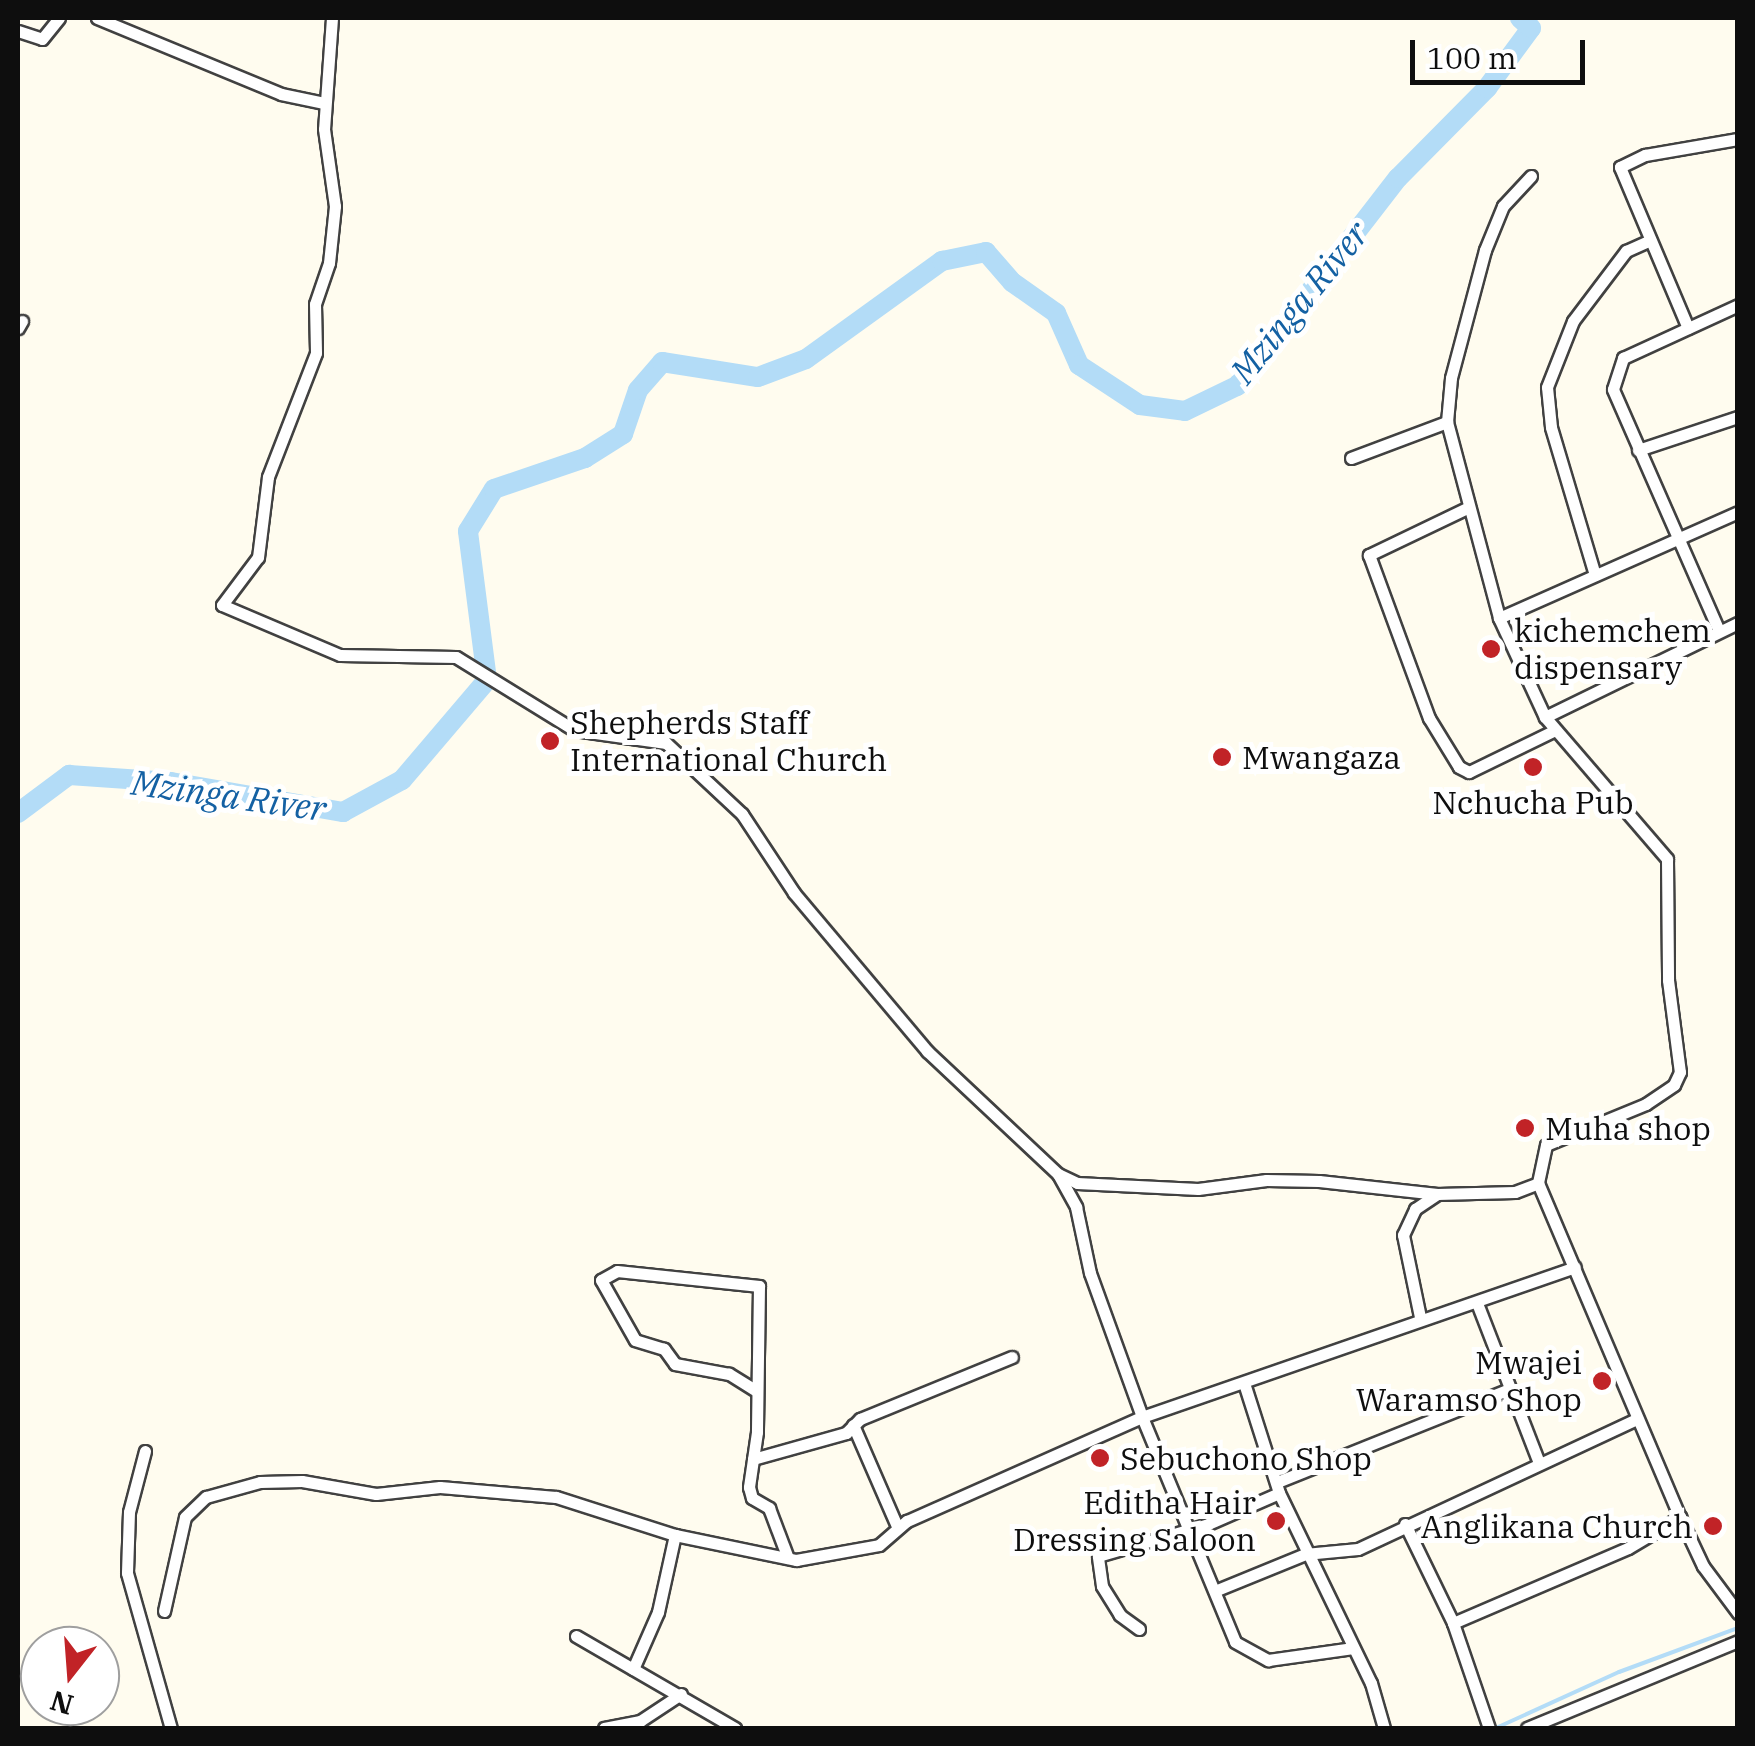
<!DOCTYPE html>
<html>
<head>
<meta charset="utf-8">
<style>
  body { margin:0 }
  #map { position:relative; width:1755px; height:1746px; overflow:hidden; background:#fffcef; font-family:"IBM Plex Serif",serif }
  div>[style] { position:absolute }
  .stream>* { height:4px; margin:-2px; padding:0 2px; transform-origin:2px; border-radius:2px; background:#b3dcf7 }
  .river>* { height:20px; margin:-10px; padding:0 10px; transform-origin:10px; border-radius:10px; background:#b3dcf7 }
  .roads { filter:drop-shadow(2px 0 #414141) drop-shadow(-2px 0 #414141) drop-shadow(0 2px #414141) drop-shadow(0 -2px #414141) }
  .minor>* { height:11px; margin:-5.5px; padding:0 5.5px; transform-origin:5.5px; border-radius:5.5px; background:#fff }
  .dots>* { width:28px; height:28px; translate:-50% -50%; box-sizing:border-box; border:5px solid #fff; border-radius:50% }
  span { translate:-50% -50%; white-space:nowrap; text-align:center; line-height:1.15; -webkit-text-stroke:10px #fff; paint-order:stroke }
  .poi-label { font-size:32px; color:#0e0e0e }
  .left { translate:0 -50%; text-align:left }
  .right { translate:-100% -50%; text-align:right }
  .water-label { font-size:35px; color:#1461a3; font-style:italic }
  .frame { position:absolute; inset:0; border:20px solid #0e0e0e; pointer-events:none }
  .north { position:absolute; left:20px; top:1626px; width:100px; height:100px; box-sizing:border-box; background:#fff; border:2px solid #9f9f9f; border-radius:50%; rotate:197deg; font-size:28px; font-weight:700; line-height:40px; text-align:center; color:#0e0e0e }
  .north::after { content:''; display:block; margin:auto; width:35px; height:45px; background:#c12327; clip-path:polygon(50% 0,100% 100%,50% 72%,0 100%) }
  .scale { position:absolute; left:1410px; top:40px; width:175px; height:45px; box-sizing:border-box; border:5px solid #0e0e0e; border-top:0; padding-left:12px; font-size:30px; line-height:35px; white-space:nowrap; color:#0e0e0e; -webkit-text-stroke:8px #fff; paint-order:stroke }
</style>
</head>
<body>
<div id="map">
  <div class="stream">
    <i style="left:1496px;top:1728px;width:135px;rotate:-24.5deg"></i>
    <i style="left:1619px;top:1672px;width:127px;rotate:-20.3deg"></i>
  </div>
  <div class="river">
    <i style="left:18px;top:813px;width:64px;rotate:-36.7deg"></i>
    <i style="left:69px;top:775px;width:102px;rotate:3.9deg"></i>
    <i style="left:171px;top:782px;width:175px;rotate:9.9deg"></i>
    <i style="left:343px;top:812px;width:67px;rotate:-28.5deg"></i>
    <i style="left:402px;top:780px;width:131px;rotate:-49.6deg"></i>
    <i style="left:487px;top:680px;width:150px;rotate:-97.3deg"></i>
    <i style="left:468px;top:531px;width:49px;rotate:-58.2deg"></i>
    <i style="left:494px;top:489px;width:96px;rotate:-18.8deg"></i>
    <i style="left:585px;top:458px;width:45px;rotate:-32.3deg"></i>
    <i style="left:623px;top:434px;width:46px;rotate:-71.2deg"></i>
    <i style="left:638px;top:390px;width:37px;rotate:-49deg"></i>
    <i style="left:662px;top:362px;width:97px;rotate:8.9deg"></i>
    <i style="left:758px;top:377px;width:51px;rotate:-20.6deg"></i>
    <i style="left:806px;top:359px;width:168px;rotate:-35.8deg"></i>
    <i style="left:942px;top:261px;width:45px;rotate:-11.6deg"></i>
    <i style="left:986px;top:252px;width:40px;rotate:49deg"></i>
    <i style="left:1012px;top:282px;width:54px;rotate:35.2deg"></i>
    <i style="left:1056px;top:313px;width:57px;rotate:66.1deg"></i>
    <i style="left:1079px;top:365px;width:73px;rotate:33.3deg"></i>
    <i style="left:1140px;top:405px;width:45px;rotate:7.6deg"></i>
    <i style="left:1185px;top:411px;width:58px;rotate:-25.7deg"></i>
    <i style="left:1237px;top:386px;width:263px;rotate:-52.3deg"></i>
    <i style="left:1398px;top:178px;width:127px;rotate:-45.3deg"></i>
    <i style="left:1487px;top:88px;width:74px;rotate:-53.7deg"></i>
    <i style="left:1531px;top:28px;width:15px;rotate:-138deg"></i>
  </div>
  <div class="roads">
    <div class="minor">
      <i style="left:97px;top:18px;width:199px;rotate:22.4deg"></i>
      <i style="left:281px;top:94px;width:44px;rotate:11.8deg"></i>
      <i style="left:332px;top:18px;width:111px;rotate:94.1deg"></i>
      <i style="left:324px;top:129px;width:78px;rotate:81.9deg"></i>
      <i style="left:335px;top:206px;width:57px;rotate:96deg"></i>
      <i style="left:329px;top:263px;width:43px;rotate:108.9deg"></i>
      <i style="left:315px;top:304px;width:49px;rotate:88.8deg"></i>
      <i style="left:316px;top:353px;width:133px;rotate:111.2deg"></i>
      <i style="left:268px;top:477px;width:81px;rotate:97.1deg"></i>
      <i style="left:258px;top:557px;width:60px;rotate:126.9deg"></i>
      <i style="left:222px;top:605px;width:128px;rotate:23deg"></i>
      <i style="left:340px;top:655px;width:116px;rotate:1deg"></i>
      <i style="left:456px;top:657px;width:139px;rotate:31.7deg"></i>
      <i style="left:574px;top:730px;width:93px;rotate:8deg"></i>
      <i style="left:666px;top:743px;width:104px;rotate:43.1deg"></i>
      <i style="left:742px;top:814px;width:95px;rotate:56.6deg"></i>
      <i style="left:794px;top:893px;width:207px;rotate:49.9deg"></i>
      <i style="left:927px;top:1051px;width:180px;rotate:43.2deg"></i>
      <i style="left:1058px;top:1174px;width:21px;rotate:25deg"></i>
      <i style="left:1077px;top:1183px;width:121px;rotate:2.8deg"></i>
      <i style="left:1198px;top:1189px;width:69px;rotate:-7.5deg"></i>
      <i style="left:1266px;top:1180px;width:53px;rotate:1.1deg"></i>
      <i style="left:1319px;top:1181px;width:119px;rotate:6.3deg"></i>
      <i style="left:1437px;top:1194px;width:78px;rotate:-1.5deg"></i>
      <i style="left:1515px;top:1192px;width:25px;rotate:-21deg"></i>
      <i style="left:18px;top:31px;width:25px;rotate:18deg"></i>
      <i style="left:42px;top:39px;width:27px;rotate:-51deg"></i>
      <i style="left:1531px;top:176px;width:41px;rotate:133deg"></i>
      <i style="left:1503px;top:206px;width:48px;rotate:112.2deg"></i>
      <i style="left:1485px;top:250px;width:132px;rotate:104.9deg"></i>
      <i style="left:1451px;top:378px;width:44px;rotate:95.2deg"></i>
      <i style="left:1447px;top:422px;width:203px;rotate:75.1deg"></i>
      <i style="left:1499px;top:618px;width:109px;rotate:65.1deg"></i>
      <i style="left:1545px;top:717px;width:187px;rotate:49.3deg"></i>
      <i style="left:1667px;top:859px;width:121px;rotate:89.5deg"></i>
      <i style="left:1668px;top:980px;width:93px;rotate:82.6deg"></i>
      <i style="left:1680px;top:1072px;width:14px;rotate:115deg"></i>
      <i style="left:1674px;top:1085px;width:34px;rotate:146deg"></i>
      <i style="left:1646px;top:1104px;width:108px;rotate:157.7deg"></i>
      <i style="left:1546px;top:1145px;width:39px;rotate:102deg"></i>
      <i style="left:1538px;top:1183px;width:363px;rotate:67deg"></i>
      <i style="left:1680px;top:1517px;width:54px;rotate:64.9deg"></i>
      <i style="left:1703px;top:1566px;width:59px;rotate:53.3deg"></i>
      <i style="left:18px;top:328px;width:8px;rotate:-60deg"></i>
      <i style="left:1688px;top:328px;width:175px;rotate:-112.9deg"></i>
      <i style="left:1620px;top:167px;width:28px;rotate:-26deg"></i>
      <i style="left:1645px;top:155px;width:94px;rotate:-9.8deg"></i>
      <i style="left:1638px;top:450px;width:105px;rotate:-18.3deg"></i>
      <i style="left:1351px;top:458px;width:103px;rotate:-20.6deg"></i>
      <i style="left:1467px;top:508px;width:109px;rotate:154.4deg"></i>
      <i style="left:1369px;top:555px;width:174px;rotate:69.8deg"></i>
      <i style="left:1429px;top:718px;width:57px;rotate:58.5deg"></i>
      <i style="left:1459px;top:767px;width:11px;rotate:27deg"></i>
      <i style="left:1469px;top:772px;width:93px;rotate:-26deg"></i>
      <i style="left:1595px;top:575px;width:154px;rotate:-106.6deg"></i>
      <i style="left:1551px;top:427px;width:40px;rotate:-95.7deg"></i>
      <i style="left:1547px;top:387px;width:71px;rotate:-68.5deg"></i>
      <i style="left:1573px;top:321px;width:88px;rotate:-52.9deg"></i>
      <i style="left:1626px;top:251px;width:22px;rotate:-24deg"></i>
      <i style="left:1499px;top:618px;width:261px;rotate:-23.9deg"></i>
      <i style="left:1719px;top:631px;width:264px;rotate:-113.7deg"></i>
      <i style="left:1613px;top:389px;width:33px;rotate:-72deg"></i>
      <i style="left:1623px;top:358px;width:127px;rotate:-24.7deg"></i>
      <i style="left:1545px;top:717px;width:215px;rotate:-26deg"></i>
      <i style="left:1058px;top:1174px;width:38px;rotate:61deg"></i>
      <i style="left:1076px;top:1207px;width:67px;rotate:78deg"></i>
      <i style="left:1090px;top:1273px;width:153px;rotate:70.1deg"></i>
      <i style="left:1142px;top:1417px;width:243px;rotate:67.5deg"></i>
      <i style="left:1235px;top:1642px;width:38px;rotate:29deg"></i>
      <i style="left:1268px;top:1660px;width:86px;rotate:-8deg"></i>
      <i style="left:1477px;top:1303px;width:172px;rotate:68.8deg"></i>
      <i style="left:1420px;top:1317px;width:84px;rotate:-101.7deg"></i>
      <i style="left:1403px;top:1235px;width:29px;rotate:-65deg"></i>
      <i style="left:1415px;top:1209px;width:27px;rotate:-34deg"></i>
      <i style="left:1244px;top:1383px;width:115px;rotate:72.3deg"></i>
      <i style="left:1279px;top:1493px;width:211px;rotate:64.2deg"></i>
      <i style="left:1371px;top:1683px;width:47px;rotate:73.9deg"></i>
      <i style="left:755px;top:1390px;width:31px;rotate:-148deg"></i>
      <i style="left:729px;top:1374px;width:55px;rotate:-169.5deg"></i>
      <i style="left:675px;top:1364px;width:19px;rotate:-126deg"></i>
      <i style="left:664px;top:1349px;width:30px;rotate:-163deg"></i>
      <i style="left:635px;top:1340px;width:69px;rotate:-119.5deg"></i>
      <i style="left:601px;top:1280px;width:18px;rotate:-29deg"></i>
      <i style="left:617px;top:1271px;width:143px;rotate:6deg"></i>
      <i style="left:759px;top:1286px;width:146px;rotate:90.8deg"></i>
      <i style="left:757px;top:1432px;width:56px;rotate:98.3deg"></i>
      <i style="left:749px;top:1487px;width:11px;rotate:75deg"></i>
      <i style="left:752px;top:1498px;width:20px;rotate:30deg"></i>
      <i style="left:769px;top:1508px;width:53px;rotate:69.2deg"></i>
      <i style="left:853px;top:1425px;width:110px;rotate:66.5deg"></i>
      <i style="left:145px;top:1451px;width:63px;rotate:104.7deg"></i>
      <i style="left:129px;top:1512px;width:61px;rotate:91.9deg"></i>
      <i style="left:127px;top:1573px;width:161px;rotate:74.2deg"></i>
      <i style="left:753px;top:1459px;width:97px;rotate:-15.6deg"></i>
      <i style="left:846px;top:1433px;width:20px;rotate:-45deg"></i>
      <i style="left:860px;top:1419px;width:164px;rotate:-22.2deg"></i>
      <i style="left:1277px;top:1482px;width:250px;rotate:-21.8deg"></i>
      <i style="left:1405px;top:1524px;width:110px;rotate:64.1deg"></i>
      <i style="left:1453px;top:1623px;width:111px;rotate:71.1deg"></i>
      <i style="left:1217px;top:1590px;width:95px;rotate:-22.2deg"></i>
      <i style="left:1305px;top:1554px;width:53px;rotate:-5.4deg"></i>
      <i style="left:1358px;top:1549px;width:308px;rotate:-25deg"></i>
      <i style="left:164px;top:1611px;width:96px;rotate:-77.4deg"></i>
      <i style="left:185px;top:1517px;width:29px;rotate:-44deg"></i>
      <i style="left:206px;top:1497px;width:56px;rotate:-15.5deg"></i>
      <i style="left:260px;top:1482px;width:42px;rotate:-1.4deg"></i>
      <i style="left:302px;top:1481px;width:75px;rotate:10deg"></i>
      <i style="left:376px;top:1494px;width:64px;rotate:-6.2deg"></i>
      <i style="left:440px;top:1487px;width:116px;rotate:4.9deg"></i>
      <i style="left:556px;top:1497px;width:125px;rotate:17.7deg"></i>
      <i style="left:1453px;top:1623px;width:190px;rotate:-23.2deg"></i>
      <i style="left:1628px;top:1548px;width:61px;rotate:-30.8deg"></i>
      <i style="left:1139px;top:1629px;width:24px;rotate:-144deg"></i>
      <i style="left:1120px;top:1615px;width:34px;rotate:-122deg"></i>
      <i style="left:1102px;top:1586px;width:30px;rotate:-98deg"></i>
      <i style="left:1098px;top:1556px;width:115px;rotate:-16.2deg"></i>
      <i style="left:1208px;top:1524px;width:77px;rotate:-23.6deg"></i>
      <i style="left:576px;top:1636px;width:184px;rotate:30.1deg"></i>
      <i style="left:633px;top:1669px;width:62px;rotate:-66.3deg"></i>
      <i style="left:658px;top:1612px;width:79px;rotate:-77.6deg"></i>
      <i style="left:675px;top:1535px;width:124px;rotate:11.7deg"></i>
      <i style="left:796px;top:1560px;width:84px;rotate:-10.2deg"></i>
      <i style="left:879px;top:1545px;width:37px;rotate:-41deg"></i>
      <i style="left:907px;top:1521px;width:257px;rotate:-23.9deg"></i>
      <i style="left:1142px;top:1417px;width:458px;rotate:-19.1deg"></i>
      <i style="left:604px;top:1728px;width:37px;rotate:-11deg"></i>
      <i style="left:640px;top:1721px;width:49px;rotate:-33.4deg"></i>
      <i style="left:1527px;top:1728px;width:228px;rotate:-22.4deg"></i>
    </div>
  </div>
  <div class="dots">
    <i style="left:1491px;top:649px;background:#c12327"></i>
    <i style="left:550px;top:741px;background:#c12327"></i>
    <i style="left:1222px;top:757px;background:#c12327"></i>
    <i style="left:1533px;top:767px;background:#c12327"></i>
    <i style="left:1525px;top:1128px;background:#c12327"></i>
    <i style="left:1602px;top:1381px;background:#c12327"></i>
    <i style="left:1100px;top:1458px;background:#c12327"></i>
    <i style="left:1276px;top:1521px;background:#c12327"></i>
    <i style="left:1713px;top:1526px;background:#c12327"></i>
  </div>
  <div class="poi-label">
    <span class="left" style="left:1514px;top:649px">kichemchem<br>dispensary</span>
    <span class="left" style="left:570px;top:741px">Shepherds Staff<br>International Church</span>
    <span class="left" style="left:1242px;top:757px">Mwangaza</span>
    <span style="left:1533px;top:802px">Nchucha Pub</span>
    <span class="left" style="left:1545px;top:1128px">Muha shop</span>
    <span class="right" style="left:1582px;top:1381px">Mwajei<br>Waramso Shop</span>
    <span class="left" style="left:1120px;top:1458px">Sebuchono Shop</span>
    <span class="right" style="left:1256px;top:1521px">Editha Hair<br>Dressing Saloon</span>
    <span class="right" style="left:1693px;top:1526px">Anglikana Church</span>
  </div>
  <div class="water-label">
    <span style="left:1299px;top:302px;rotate:-51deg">Mzinga River</span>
    <span style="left:229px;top:795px;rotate:8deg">Mzinga River</span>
  </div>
  <div class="frame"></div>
  <div class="north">N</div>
  <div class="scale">100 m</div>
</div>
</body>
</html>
